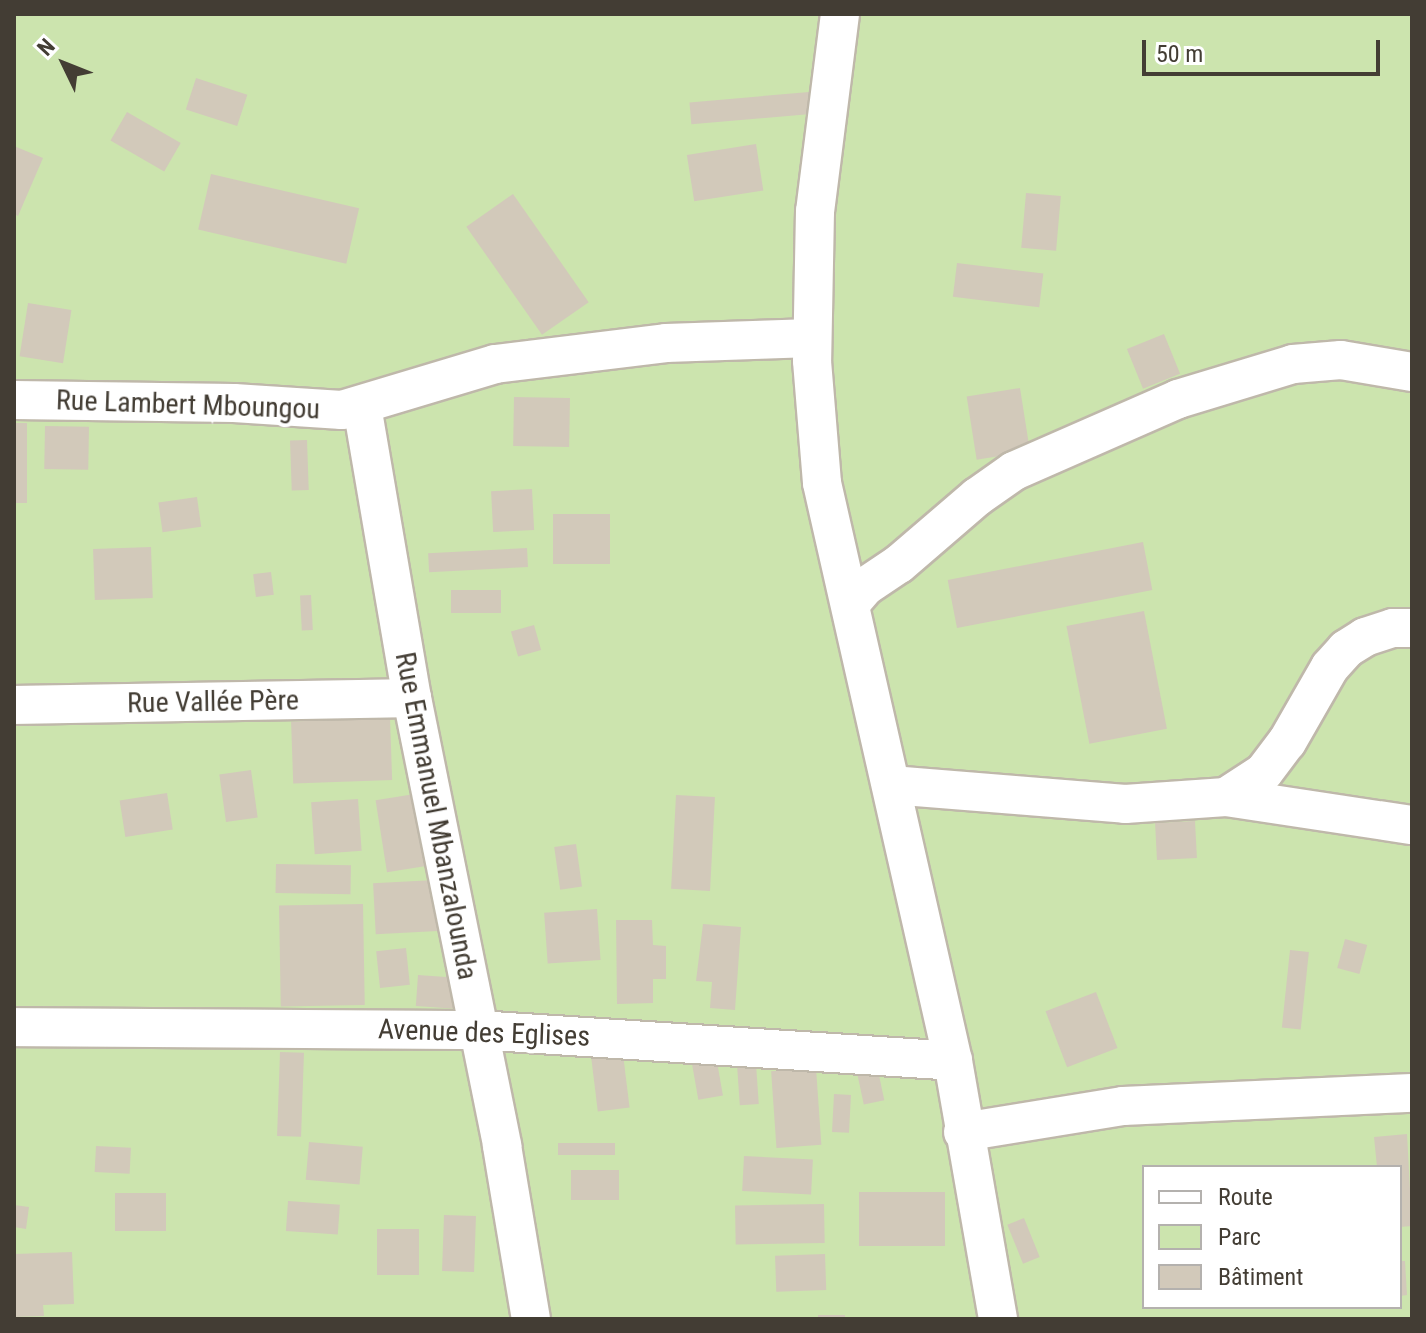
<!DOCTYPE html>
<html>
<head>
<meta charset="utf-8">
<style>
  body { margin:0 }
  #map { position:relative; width:1426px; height:1333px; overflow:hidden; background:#f1ede4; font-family:"Roboto Condensed",sans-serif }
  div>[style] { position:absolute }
  .green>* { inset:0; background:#cce4ae }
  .building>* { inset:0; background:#d2c9ba; transform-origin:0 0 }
  .roads { filter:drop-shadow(2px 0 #bfb8aa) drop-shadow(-2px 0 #bfb8aa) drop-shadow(0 2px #bfb8aa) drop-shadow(0 -2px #bfb8aa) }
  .minor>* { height:38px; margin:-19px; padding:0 19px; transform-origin:19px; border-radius:19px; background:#fff }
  span { translate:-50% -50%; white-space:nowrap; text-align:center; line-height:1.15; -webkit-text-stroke:8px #fff; paint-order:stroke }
  .street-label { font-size:28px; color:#433d34 }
  .frame { position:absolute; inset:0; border:16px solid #433d34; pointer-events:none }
  .legend { position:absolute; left:1142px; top:1165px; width:260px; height:144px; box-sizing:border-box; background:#fff; border:2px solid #b4b1ae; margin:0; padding:10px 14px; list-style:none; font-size:24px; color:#433d34 }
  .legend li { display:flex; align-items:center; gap:16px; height:40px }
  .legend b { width:40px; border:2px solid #b4b1ae }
  .north { position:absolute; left:24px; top:24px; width:80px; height:80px; -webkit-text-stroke:6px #fff; paint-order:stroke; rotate:313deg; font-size:22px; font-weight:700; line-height:32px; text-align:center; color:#433d34 }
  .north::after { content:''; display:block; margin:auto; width:28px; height:36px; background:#433d34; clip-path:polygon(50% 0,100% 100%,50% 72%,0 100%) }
  .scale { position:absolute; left:1142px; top:40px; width:238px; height:36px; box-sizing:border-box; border:4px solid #433d34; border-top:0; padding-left:10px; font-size:24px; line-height:28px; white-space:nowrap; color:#433d34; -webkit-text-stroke:6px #fff; paint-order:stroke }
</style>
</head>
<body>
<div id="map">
  <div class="green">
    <i style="clip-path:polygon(evenodd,14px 14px,1412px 14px,1412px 1319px,14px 1319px,14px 14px,1144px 1167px,1400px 1167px,1400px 1307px,1144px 1307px,1144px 1167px)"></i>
  </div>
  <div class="building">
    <i style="left:196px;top:78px;width:54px;height:33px;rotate:18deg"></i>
    <i style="left:809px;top:92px;width:22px;height:120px;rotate:85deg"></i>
    <i style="left:127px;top:112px;width:62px;height:33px;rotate:30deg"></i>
    <i style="left:756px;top:144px;width:47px;height:70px;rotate:81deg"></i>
    <i style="clip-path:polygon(14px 146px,43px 158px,18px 216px,14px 214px)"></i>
    <i style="left:211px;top:174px;width:152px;height:57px;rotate:13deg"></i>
    <i style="left:1026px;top:193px;width:35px;height:55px;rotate:5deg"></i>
    <i style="left:513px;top:194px;width:132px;height:57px;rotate:55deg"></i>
    <i style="left:957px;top:263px;width:87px;height:34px;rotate:7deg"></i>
    <i style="left:28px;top:303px;width:44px;height:54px;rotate:9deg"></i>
    <i style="left:1164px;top:334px;width:43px;height:40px;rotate:68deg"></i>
    <i style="left:1020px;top:388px;width:64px;height:54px;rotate:81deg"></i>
    <i style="left:514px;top:397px;width:56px;height:49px;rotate:1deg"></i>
    <i style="left:14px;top:423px;width:13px;height:80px"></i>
    <i style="left:45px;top:426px;width:44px;height:43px;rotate:1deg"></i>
    <i style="left:307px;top:440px;width:50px;height:17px;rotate:88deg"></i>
    <i style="left:532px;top:489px;width:41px;height:41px;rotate:87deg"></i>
    <i style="left:197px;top:497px;width:30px;height:39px;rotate:82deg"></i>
    <i style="left:553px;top:514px;width:57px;height:50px"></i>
    <i style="left:1143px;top:542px;width:49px;height:199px;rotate:79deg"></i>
    <i style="left:151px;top:547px;width:51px;height:58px;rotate:88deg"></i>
    <i style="left:527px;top:548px;width:19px;height:99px;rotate:87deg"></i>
    <i style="left:271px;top:572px;width:23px;height:18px;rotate:83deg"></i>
    <i style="left:451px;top:590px;width:50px;height:23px"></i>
    <i style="left:311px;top:595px;width:35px;height:11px;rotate:87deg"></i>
    <i style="left:1144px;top:611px;width:120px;height:79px;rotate:79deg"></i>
    <i style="left:534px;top:625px;width:26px;height:24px;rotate:74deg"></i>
    <i style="left:390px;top:718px;width:62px;height:99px;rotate:88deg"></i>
    <i style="left:251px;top:770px;width:48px;height:32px;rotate:82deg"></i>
    <i style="left:167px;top:793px;width:37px;height:48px;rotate:81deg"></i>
    <i style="left:421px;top:793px;width:73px;height:46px;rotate:81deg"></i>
    <i style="left:676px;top:795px;width:39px;height:94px;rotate:3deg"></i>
    <i style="left:358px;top:799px;width:52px;height:47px;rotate:86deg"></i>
    <i style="left:1195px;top:821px;width:37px;height:40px;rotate:87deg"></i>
    <i style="left:576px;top:844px;width:43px;height:22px;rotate:82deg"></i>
    <i style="left:276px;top:864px;width:75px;height:29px;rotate:1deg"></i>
    <i style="left:435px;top:880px;width:51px;height:62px;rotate:87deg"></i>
    <i style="left:363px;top:904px;width:101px;height:84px;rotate:89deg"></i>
    <i style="left:597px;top:909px;width:51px;height:53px;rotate:86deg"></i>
    <i style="clip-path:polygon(616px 920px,652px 920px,653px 945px,666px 946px,666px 979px,653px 979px,653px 1003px,617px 1004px)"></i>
    <i style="clip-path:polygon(703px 924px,741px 927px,735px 1010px,710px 1008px,712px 982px,696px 981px)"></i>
    <i style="left:1345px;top:939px;width:23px;height:30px;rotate:15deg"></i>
    <i style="left:406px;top:948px;width:37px;height:30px;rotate:84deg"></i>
    <i style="left:1290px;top:950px;width:19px;height:78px;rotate:6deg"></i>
    <i style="left:418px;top:975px;width:46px;height:31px;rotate:4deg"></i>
    <i style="left:1096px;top:992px;width:60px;height:54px;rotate:69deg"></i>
    <i style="left:280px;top:1052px;width:24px;height:84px;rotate:2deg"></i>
    <i style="left:623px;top:1054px;width:54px;height:32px;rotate:83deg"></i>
    <i style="left:716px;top:1056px;width:40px;height:25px;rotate:80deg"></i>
    <i style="left:876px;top:1061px;width:40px;height:21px;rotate:78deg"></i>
    <i style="left:756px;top:1064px;width:40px;height:19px;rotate:86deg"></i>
    <i style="left:816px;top:1068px;width:77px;height:45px;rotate:86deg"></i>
    <i style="left:834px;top:1094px;width:17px;height:38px;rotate:3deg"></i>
    <i style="clip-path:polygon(1407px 1134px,1412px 1226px,1400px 1227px,1400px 1167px,1377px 1167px,1374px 1137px)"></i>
    <i style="left:309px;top:1142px;width:54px;height:38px;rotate:5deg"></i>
    <i style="left:615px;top:1143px;width:12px;height:57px;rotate:90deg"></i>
    <i style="left:96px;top:1146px;width:35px;height:26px;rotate:3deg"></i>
    <i style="left:744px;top:1156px;width:69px;height:35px;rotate:3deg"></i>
    <i style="left:571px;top:1170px;width:48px;height:30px"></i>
    <i style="left:859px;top:1192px;width:86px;height:54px"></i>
    <i style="left:166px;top:1193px;width:38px;height:51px;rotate:90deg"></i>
    <i style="left:288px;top:1201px;width:52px;height:30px;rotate:4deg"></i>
    <i style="left:824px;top:1204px;width:39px;height:89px;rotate:89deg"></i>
    <i style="clip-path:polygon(14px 1205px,29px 1207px,26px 1229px,14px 1227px)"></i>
    <i style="left:444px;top:1215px;width:32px;height:56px;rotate:2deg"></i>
    <i style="left:1024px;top:1218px;width:42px;height:18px;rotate:68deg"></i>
    <i style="left:419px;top:1229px;width:46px;height:42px;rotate:90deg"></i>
    <i style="clip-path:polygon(72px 1252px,74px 1304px,43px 1305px,44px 1316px,14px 1317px,14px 1254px)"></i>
    <i style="left:825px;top:1254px;width:36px;height:50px;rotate:88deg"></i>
    <i style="clip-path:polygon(1400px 1261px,1405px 1261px,1407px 1295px,1400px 1296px)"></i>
    <i style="left:818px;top:1315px;width:27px;height:4px"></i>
  </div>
  <div class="roads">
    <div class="minor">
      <i style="left:840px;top:14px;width:199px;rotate:97.2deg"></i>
      <i style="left:815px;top:211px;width:150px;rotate:91.1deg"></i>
      <i style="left:812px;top:361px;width:122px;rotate:85.3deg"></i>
      <i style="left:822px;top:483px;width:593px;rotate:77.23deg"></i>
      <i style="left:953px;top:1061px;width:262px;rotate:80.1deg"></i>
      <i style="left:14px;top:400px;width:220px;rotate:0.8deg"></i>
      <i style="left:234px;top:403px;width:108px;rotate:3.7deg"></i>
      <i style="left:342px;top:410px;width:160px;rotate:-16.7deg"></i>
      <i style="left:495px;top:364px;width:172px;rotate:-7deg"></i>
      <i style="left:666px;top:343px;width:146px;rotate:-2deg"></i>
      <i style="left:362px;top:406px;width:296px;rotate:80.3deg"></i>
      <i style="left:412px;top:698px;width:457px;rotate:78.6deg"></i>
      <i style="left:502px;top:1146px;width:175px;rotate:80.5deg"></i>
      <i style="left:851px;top:603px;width:23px;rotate:-49deg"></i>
      <i style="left:866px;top:586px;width:40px;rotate:-34deg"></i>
      <i style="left:899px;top:564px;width:103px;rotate:-40.7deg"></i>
      <i style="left:977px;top:497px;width:45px;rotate:-35.1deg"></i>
      <i style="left:1014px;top:471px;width:179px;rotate:-23.7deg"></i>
      <i style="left:1178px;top:399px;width:120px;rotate:-16.9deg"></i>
      <i style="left:1293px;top:364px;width:48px;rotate:-4.8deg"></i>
      <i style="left:1341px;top:360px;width:72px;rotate:9.6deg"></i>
      <i style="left:14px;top:705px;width:398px;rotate:-1deg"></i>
      <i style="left:891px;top:785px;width:235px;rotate:4.6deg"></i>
      <i style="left:1125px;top:804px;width:101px;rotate:-4deg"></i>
      <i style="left:1226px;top:797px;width:45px;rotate:-33.3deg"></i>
      <i style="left:1264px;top:772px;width:38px;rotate:-53deg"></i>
      <i style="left:1287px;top:742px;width:86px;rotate:-60.2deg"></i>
      <i style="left:1330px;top:667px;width:24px;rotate:-48deg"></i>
      <i style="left:1346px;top:649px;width:22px;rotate:-32deg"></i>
      <i style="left:1365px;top:637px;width:29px;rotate:-18deg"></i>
      <i style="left:1393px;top:628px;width:19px"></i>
      <i style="left:1226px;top:797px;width:188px;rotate:8.6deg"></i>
      <i style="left:14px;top:1027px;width:463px;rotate:0.4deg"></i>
      <i style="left:477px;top:1030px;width:477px;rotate:3.7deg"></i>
      <i style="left:963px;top:1132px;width:162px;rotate:-9.2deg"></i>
      <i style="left:1123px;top:1106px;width:289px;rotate:-2.6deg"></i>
    </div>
  </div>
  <div class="street-label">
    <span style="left:188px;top:405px;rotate:2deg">Rue Lambert Mboungou</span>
    <span style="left:213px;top:702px;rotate:-1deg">Rue Vallée Père</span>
    <span style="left:436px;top:816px;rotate:79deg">Rue Emmanuel Mbanzalounda</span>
    <span style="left:484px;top:1033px;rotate:2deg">Avenue des Eglises</span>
  </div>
  <div class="frame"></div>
  <ul class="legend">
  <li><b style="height:10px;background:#fff"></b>Route</li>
  <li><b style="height:22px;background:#cce4ae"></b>Parc</li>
  <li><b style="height:22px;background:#d2c9ba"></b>Bâtiment</li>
  </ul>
  <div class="north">N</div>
  <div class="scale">50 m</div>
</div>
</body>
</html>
